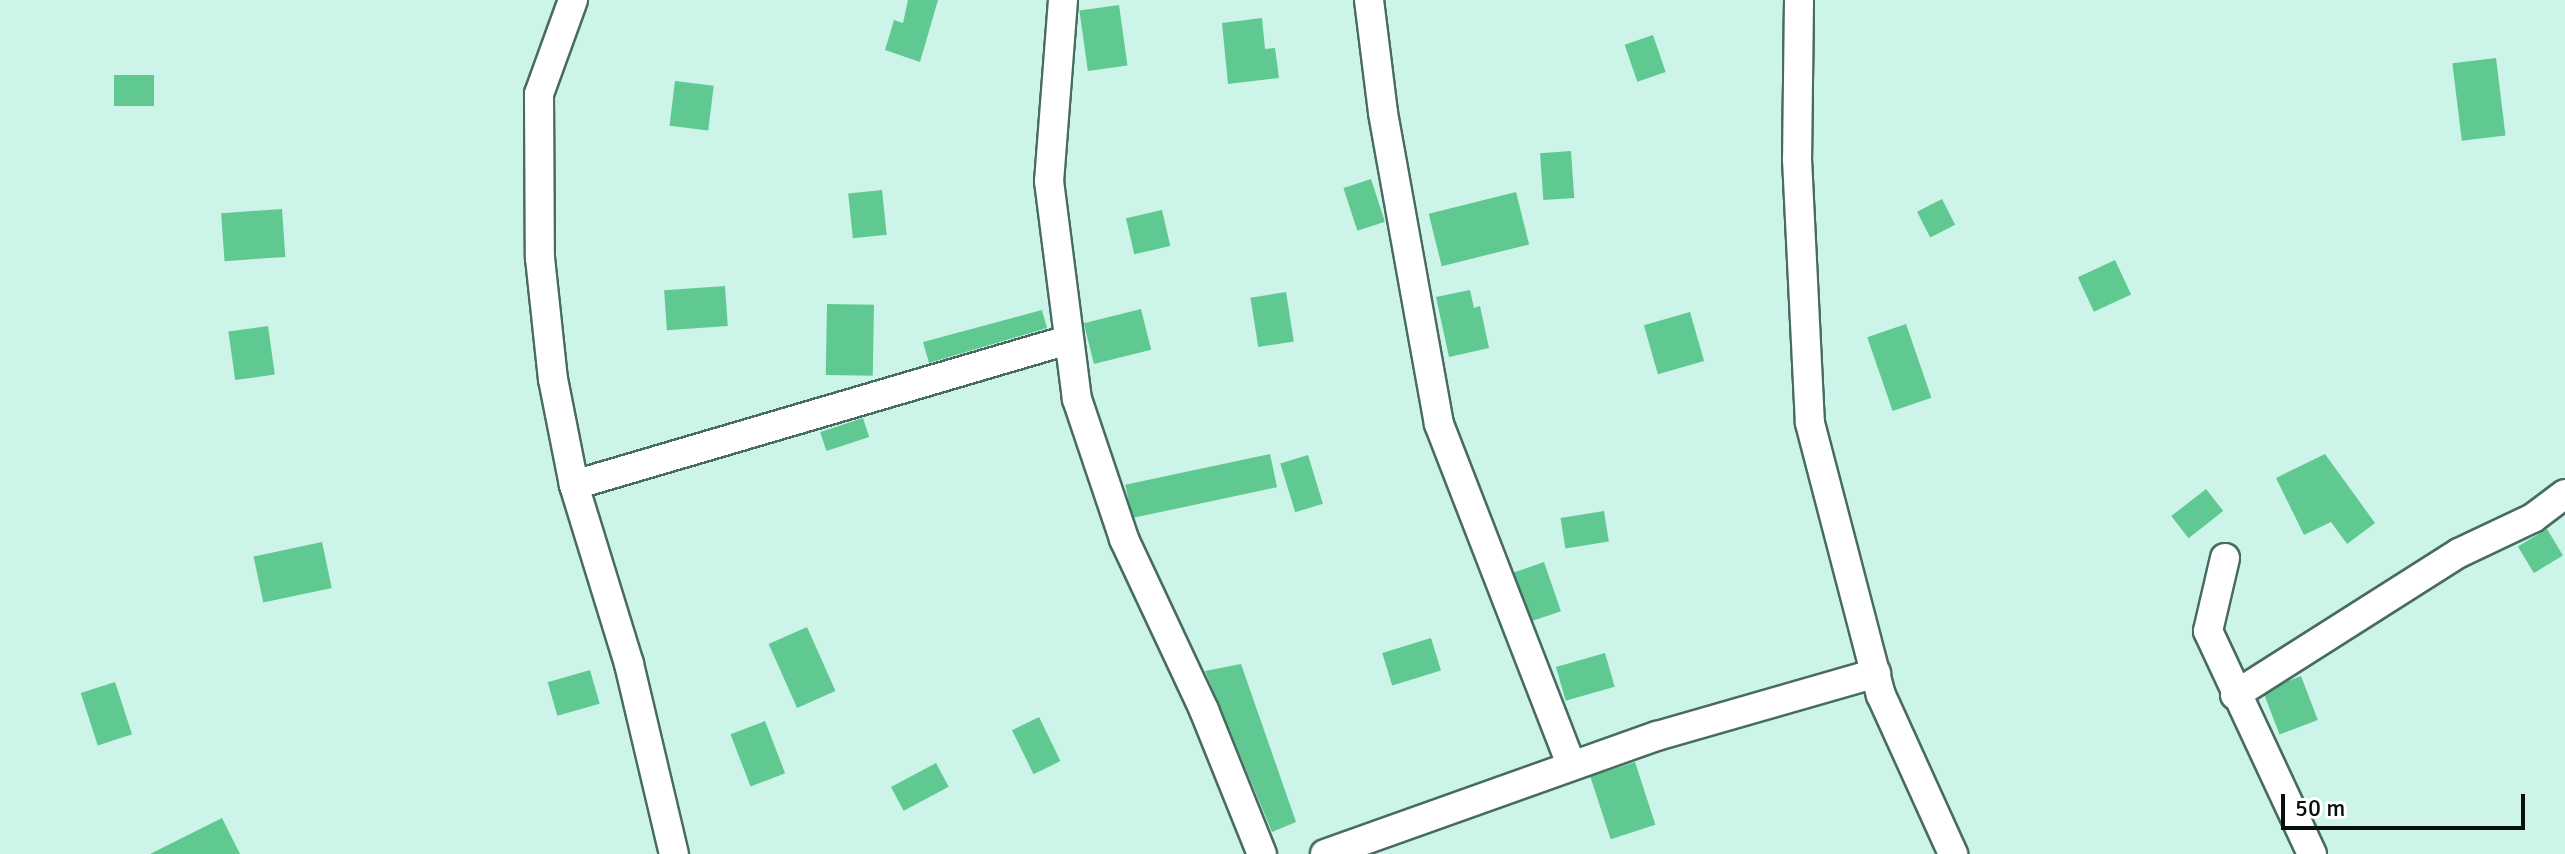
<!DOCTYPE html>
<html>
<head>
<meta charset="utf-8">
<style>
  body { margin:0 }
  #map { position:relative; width:2565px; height:854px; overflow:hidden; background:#ccf4e9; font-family:Signika,sans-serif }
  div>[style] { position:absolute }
  .building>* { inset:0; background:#60c991; transform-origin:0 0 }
  .roads { filter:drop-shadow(2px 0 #486b62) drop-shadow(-2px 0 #486b62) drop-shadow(0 2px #486b62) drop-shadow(0 -2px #486b62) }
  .street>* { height:28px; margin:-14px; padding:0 14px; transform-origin:14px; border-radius:14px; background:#fff }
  span { translate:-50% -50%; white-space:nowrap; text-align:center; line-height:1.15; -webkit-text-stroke:6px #fff; paint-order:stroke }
  .scale { position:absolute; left:2281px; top:794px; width:244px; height:36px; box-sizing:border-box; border:4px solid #03100d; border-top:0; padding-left:10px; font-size:24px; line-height:28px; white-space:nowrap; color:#03100d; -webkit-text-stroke:6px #fff; paint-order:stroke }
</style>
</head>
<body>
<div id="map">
  <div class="building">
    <i style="clip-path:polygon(908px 0,938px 0,920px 62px,885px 50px,894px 20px,903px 23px)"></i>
    <i style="left:1119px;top:5px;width:61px;height:40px;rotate:82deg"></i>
    <i style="clip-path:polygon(1262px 18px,1265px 49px,1275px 48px,1279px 78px,1228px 84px,1222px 23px)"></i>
    <i style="left:1653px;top:35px;width:39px;height:30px;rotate:71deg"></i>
    <i style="left:2496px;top:58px;width:78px;height:44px;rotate:83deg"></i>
    <i style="left:114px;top:75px;width:40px;height:31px"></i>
    <i style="left:675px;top:81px;width:39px;height:45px;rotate:7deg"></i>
    <i style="left:1571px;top:151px;width:47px;height:31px;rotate:86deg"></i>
    <i style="left:1371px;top:179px;width:45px;height:29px;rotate:72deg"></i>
    <i style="left:882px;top:190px;width:45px;height:34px;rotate:84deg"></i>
    <i style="left:1516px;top:192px;width:54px;height:90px;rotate:76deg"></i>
    <i style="left:1942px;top:199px;width:29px;height:28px;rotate:63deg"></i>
    <i style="left:282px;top:209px;width:48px;height:61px;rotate:86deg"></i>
    <i style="left:1162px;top:210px;width:37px;height:37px;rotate:77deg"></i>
    <i style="left:2115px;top:260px;width:38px;height:41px;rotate:65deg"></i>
    <i style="left:725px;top:286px;width:40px;height:61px;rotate:86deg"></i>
    <i style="clip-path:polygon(1470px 290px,1474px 308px,1480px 306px,1489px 348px,1449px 357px,1436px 297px)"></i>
    <i style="left:1286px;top:292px;width:50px;height:36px;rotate:81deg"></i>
    <i style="left:827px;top:304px;width:47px;height:71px;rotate:1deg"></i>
    <i style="left:1141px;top:309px;width:42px;height:59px;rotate:76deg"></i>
    <i style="clip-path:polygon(1042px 310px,1047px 328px,929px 363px,923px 342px)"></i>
    <i style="left:1690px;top:312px;width:51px;height:48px;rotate:74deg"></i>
    <i style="left:1906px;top:324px;width:78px;height:41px;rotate:71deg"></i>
    <i style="left:268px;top:326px;width:49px;height:40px;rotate:82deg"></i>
    <i style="left:863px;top:418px;width:20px;height:45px;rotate:72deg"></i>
    <i style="left:1270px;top:454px;width:34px;height:148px;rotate:78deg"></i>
    <i style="clip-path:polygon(2325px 454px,2375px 523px,2347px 544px,2331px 522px,2304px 535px,2276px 478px)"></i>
    <i style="left:1308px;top:455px;width:51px;height:29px;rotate:73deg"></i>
    <i style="left:2206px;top:489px;width:28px;height:44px;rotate:52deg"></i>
    <i style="left:1604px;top:511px;width:31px;height:44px;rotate:81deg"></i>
    <i style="left:2547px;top:529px;width:31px;height:34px;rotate:59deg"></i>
    <i style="left:322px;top:542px;width:47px;height:70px;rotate:78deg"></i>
    <i style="left:1544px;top:562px;width:52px;height:32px;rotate:71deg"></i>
    <i style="left:807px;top:627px;width:70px;height:42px;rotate:66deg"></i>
    <i style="left:1431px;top:638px;width:34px;height:51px;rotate:73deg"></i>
    <i style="left:1605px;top:653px;width:35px;height:51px;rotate:74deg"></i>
    <i style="clip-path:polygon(1241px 664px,1296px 822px,1272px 832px,1205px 671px)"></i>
    <i style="left:590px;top:670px;width:35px;height:44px;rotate:74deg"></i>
    <i style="left:2301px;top:676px;width:47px;height:41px;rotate:69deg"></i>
    <i style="left:115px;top:682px;width:55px;height:36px;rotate:72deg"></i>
    <i style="left:1039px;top:717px;width:49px;height:30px;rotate:64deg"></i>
    <i style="left:765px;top:721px;width:56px;height:37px;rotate:69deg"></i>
    <i style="left:1635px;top:762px;width:66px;height:47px;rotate:72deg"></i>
    <i style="left:936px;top:763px;width:27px;height:51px;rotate:62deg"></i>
    <i style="clip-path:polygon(222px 818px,240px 854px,150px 854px)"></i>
  </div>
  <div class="roads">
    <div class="street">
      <i style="left:573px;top:0;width:100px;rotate:109.9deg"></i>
      <i style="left:539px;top:94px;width:164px;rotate:89.7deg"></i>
      <i style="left:540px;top:258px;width:122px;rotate:83.9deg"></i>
      <i style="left:553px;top:379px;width:108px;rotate:78.8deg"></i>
      <i style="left:574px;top:485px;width:187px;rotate:72.9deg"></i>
      <i style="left:629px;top:664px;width:195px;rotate:76.7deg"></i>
      <i style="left:1063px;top:0;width:182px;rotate:94.4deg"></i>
      <i style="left:1049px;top:181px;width:220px;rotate:82.7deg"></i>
      <i style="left:1077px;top:399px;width:148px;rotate:71.4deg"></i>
      <i style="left:1124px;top:539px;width:189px;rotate:64.9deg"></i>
      <i style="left:1204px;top:710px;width:155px;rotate:68.1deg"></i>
      <i style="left:1369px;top:0;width:114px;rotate:82.9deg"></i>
      <i style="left:1383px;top:113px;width:316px;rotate:79.8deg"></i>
      <i style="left:1439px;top:424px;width:366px;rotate:68.8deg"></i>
      <i style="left:1799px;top:0;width:159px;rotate:90.7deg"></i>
      <i style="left:1797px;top:159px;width:264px;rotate:87.2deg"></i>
      <i style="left:1810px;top:423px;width:281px;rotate:75.4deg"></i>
      <i style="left:1881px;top:695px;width:175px;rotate:65.6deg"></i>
      <i style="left:574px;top:485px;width:515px;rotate:-16.36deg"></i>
      <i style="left:2225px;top:558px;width:75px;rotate:103.1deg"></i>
      <i style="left:2208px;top:631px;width:246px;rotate:65deg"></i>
      <i style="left:2235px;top:695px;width:265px;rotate:-32.4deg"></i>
      <i style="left:2459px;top:553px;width:82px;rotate:-25.3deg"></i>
      <i style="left:2533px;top:518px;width:40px;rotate:-37deg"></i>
      <i style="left:1325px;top:854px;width:352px;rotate:-19.6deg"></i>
      <i style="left:1657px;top:736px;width:228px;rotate:-16deg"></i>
    </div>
  </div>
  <div class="scale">50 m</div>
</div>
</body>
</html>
